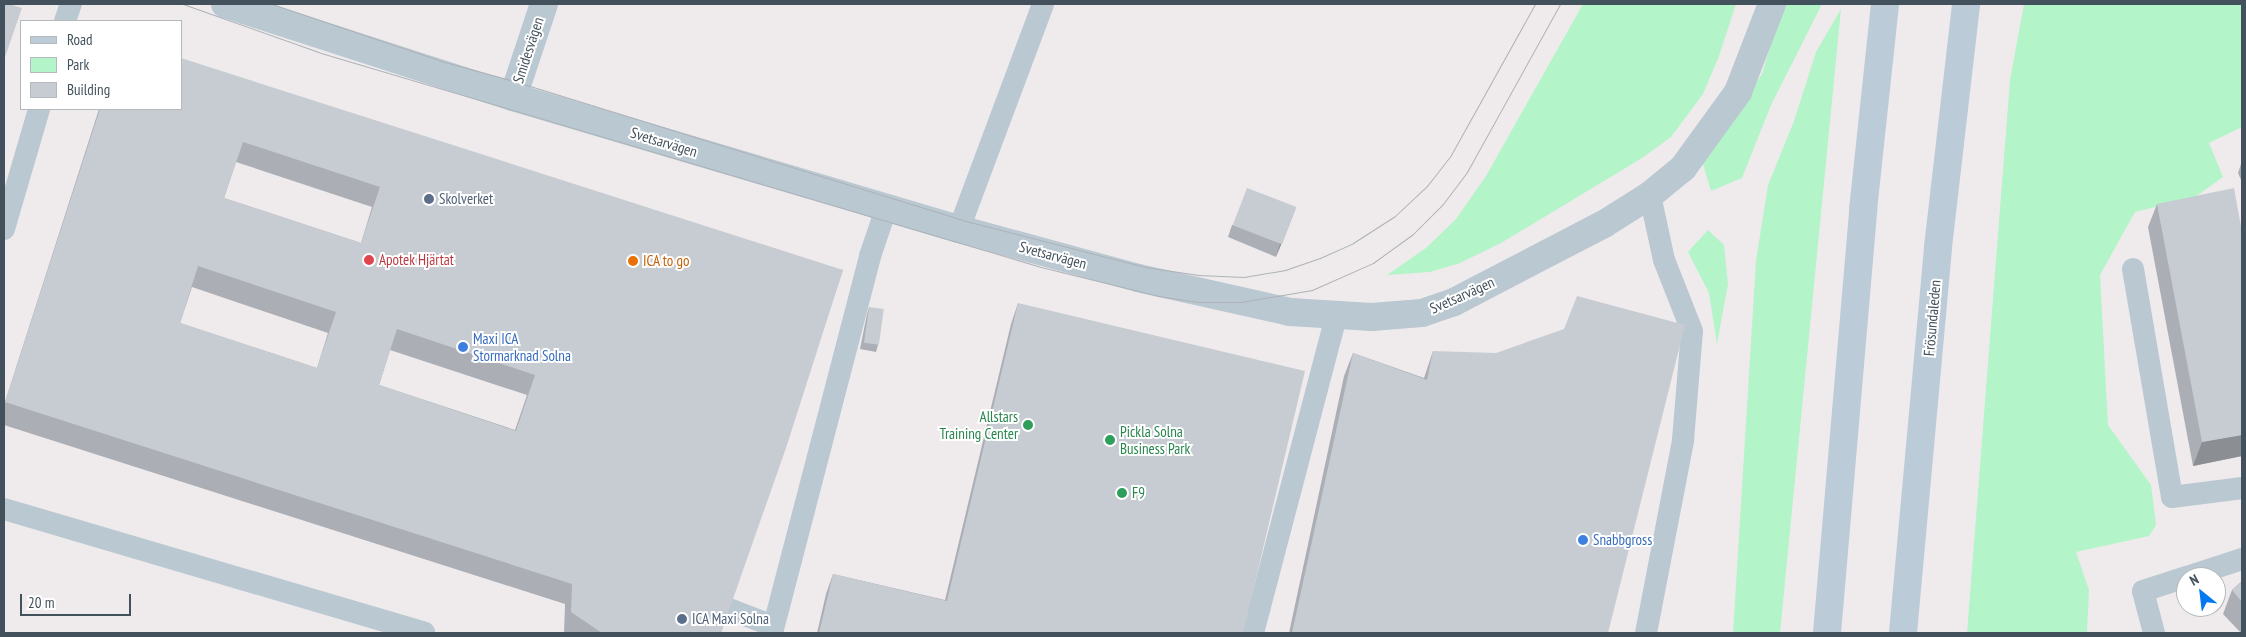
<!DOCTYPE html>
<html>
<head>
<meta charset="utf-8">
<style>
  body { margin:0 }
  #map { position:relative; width:2246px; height:637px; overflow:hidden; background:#efebec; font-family:"PT Sans Narrow",sans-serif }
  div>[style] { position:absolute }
  .green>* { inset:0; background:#b3f4c9 }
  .service>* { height:22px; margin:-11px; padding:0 11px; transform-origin:11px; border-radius:11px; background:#bac8d1 }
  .minor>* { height:28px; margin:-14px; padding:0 14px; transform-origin:14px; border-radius:14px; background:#bac8d1 }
  .secondary>* { height:28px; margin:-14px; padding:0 14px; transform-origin:14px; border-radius:14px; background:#bccbd8 }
  .tram>* { height:1px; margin:-0.5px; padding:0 0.5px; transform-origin:0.5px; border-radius:0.5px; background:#adb2b8 }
  .wall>* { inset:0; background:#abafb5 }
  .shaded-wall>* { inset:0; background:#8b8f93 }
  .building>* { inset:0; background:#c7ccd2; transform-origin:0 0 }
  .dots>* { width:14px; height:14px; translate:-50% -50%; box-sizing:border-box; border:2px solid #fff; border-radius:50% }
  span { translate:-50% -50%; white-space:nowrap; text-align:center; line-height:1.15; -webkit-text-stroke:4px #fff; paint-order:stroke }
  .street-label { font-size:15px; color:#42515b }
  .service-label { font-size:15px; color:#4e5e75 }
  .left { translate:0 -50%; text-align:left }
  .health-label { font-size:15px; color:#be3a42 }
  .food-label { font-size:15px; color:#c56008 }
  .shop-label { font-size:15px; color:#366cbe }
  .leisure-label { font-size:15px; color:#27864d }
  .right { translate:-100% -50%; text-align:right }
  .frame { position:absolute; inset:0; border:5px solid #42515b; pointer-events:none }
  .legend { position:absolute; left:20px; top:20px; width:162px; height:90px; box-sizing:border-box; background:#fff; border:1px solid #b3b9bd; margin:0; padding:6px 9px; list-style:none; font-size:15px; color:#42515b }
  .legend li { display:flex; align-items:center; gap:10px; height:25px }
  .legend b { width:25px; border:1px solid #b3b9bd }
  .north { position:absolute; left:2176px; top:567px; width:50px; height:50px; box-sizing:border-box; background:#fff; border:1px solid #b3b9bd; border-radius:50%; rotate:331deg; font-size:14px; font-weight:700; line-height:20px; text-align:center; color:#42515b }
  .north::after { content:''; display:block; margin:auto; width:18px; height:22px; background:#0378f1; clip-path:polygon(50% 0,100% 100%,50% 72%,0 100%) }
  .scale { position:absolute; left:20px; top:594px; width:111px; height:22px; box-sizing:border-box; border:2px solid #42515b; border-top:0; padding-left:6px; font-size:15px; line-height:18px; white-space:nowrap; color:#42515b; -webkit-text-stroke:4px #fff; paint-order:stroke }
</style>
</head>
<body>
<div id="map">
  <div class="green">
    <i style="clip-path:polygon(1583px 4px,1736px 4px,1719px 56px,1703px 94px,1671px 137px,1642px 158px,1501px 243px,1460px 263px,1430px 272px,1387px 275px,1426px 248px,1456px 219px,1486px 176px)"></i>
    <i style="clip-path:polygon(1783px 4px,1822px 4px,1771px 105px,1742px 178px,1711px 191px,1702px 161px,1762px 74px)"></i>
    <i style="clip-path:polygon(2024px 4px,2242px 4px,2242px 127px,2209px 143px,2223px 177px,2195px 197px,2135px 212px,2100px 275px,2108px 425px,2151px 485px,2156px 525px,2149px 536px,2076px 552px,2089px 590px,2087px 633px,1967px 633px,2010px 80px)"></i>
    <i style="clip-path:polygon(1841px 9px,1780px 633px,1733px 633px,1756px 261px,1768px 185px,1794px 121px,1816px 52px)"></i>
    <i style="clip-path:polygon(1708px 230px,1724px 245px,1728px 284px,1717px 344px,1709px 293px,1688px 252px)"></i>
  </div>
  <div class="service">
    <i style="left:65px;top:21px;width:18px;rotate:-71deg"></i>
    <i style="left:4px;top:229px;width:125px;rotate:-73.7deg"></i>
    <i style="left:959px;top:229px;width:240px;rotate:-69.5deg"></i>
    <i style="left:2133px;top:269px;width:231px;rotate:80.3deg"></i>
    <i style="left:2172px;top:497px;width:71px;rotate:-7.3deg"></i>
    <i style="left:4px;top:509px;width:438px;rotate:16.4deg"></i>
    <i style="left:2187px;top:577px;width:58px;rotate:-18.1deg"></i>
    <i style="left:729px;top:609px;width:47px;rotate:21.1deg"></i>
    <i style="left:772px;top:633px;width:390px;rotate:-75.4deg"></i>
    <i style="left:870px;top:256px;width:50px;rotate:-71.2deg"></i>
    <i style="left:1253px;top:633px;width:328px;rotate:-75.3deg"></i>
    <i style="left:1646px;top:633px;width:197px;rotate:-79.1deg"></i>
    <i style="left:1683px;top:440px;width:109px;rotate:-85.3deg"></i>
    <i style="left:1692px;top:331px;width:76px;rotate:-111.5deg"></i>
    <i style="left:1664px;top:260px;width:66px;rotate:-102.2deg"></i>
    <i style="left:2154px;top:633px;width:43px;rotate:-104.7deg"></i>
    <i style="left:2143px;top:591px;width:45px;rotate:-18deg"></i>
  </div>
  <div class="minor">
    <i style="left:225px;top:4px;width:303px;rotate:17.9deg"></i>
    <i style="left:513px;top:97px;width:465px;rotate:16.5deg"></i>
    <i style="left:959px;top:229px;width:186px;rotate:15.3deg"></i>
    <i style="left:1138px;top:278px;width:156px;rotate:12.6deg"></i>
    <i style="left:1290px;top:312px;width:82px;rotate:3.5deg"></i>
    <i style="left:1372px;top:317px;width:50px;rotate:-4.6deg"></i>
    <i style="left:1422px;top:313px;width:34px;rotate:-19deg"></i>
    <i style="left:1454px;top:302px;width:169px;rotate:-27.5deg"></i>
    <i style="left:1604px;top:224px;width:54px;rotate:-32.2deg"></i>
    <i style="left:1650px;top:195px;width:43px;rotate:-39.3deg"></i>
    <i style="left:1683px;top:168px;width:94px;rotate:-54.1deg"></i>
    <i style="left:1738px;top:92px;width:94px;rotate:-68.9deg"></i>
    <i style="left:513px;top:97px;width:98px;rotate:-71.6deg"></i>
  </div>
  <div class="secondary">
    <i style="left:1827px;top:633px;width:425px;rotate:-85.1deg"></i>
    <i style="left:1863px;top:210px;width:207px;rotate:-83.9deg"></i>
    <i style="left:1903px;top:633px;width:388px;rotate:-84.8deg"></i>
    <i style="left:1938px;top:247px;width:245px;rotate:-83.4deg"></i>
  </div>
  <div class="tram">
    <i style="left:183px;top:4px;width:146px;rotate:19.5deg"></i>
    <i style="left:321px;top:53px;width:751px;rotate:16.55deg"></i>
    <i style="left:1041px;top:267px;width:121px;rotate:13.9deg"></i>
    <i style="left:1158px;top:296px;width:40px;rotate:8.5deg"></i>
    <i style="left:1198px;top:302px;width:43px"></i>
    <i style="left:1241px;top:302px;width:72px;rotate:-9.6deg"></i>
    <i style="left:1312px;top:290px;width:67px;rotate:-23.9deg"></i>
    <i style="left:1373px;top:263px;width:49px;rotate:-35.9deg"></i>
    <i style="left:1413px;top:234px;width:42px;rotate:-45deg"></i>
    <i style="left:1443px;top:204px;width:40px;rotate:-53deg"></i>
    <i style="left:1467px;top:172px;width:192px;rotate:-61deg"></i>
    <i style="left:272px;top:4px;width:178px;rotate:18.6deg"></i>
    <i style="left:441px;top:61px;width:79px;rotate:15.4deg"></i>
    <i style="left:517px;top:82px;width:466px;rotate:17.2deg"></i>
    <i style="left:962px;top:220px;width:189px;rotate:14.4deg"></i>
    <i style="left:1145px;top:267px;width:54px;rotate:8.6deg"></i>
    <i style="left:1198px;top:275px;width:46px;rotate:2.5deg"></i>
    <i style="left:1244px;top:277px;width:42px;rotate:-9.7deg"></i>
    <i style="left:1285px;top:270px;width:37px;rotate:-19deg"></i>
    <i style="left:1320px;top:258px;width:36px;rotate:-24deg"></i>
    <i style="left:1353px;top:243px;width:50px;rotate:-32.7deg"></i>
    <i style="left:1395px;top:216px;width:44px;rotate:-43.2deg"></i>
    <i style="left:1427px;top:186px;width:39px;rotate:-52deg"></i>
    <i style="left:1451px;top:155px;width:173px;rotate:-60.9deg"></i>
  </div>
  <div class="wall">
    <i style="clip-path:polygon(evenodd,99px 109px,181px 109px,843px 270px,721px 633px,564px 633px,565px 604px,4px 425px,4px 405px,99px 109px,236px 162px,372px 207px,361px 243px,224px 198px,236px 162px,99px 109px,192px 287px,328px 333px,317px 368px,180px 323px,192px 287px,99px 109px,390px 350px,527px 395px,515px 430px,379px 385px,390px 350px)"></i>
    <i style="clip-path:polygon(2242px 161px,2242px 182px,2238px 173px)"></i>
    <i style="clip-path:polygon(2157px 204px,2242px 232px,2242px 456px,2193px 466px,2148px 227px)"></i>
    <i style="clip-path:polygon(1291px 220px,1276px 257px,1228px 237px,1232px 225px)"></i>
    <i style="clip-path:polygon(1018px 303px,1243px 633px,817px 633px,826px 594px,833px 574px,945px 600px,1011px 324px)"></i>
    <i style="clip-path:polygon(869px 307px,878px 345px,876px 352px,860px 349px,867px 314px)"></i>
    <i style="clip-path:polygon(1433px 351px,1608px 633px,1289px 633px,1344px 376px,1353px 353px,1424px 378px)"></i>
    <i style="clip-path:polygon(2242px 581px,2242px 633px,2241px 633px,2223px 614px,2232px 590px)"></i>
  </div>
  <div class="shaded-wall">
    <i style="clip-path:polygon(1296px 207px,1291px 220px,1276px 257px,1280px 244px)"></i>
    <i style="clip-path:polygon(2242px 435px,2242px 456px,2193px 466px,2202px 442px)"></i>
  </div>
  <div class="building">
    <i style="clip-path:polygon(4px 4px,9px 4px,22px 8px,4px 60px)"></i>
    <i style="clip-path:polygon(evenodd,181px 58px,843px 270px,786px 448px,721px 633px,602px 633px,571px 612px,572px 584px,5px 402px,100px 109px,181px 109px,181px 58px,243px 142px,380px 187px,361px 243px,224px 198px,243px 142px,181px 58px,198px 266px,336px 312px,317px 368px,180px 323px,198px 266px,181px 58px,397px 329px,535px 375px,516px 431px,379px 385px,397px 329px)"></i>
    <i style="left:1247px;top:188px;width:53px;height:40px;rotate:21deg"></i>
    <i style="clip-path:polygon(2234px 188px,2242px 232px,2242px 435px,2202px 442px,2157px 204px)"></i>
    <i style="clip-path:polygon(1577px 296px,1685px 325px,1608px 633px,1292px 633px,1353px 353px,1427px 380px,1433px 351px,1496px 353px,1564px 329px)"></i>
    <i style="clip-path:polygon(1018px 303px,1305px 371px,1243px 633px,819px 633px,833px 574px,947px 601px)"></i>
    <i style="left:869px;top:307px;width:15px;height:36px;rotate:8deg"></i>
    <i style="clip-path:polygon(2242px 581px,2242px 602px,2232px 590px)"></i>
  </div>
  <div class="dots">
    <i style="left:429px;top:199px;background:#5c6f8a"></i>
    <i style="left:369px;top:260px;background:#e0444e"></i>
    <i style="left:633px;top:261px;background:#e8710a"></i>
    <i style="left:463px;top:347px;background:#3f7fe0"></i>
    <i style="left:1028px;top:425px;background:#2e9e5b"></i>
    <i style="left:1110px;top:440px;background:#2e9e5b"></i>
    <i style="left:1122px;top:493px;background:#2e9e5b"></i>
    <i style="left:1583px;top:540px;background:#3f7fe0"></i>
    <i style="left:682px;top:619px;background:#5c6f8a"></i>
  </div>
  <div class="street-label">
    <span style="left:528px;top:50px;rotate:-72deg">Smidesvägen</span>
    <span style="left:664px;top:142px;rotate:17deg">Svetsarvägen</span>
    <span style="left:1053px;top:255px;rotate:15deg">Svetsarvägen</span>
    <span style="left:1462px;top:295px;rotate:-24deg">Svetsarvägen</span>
    <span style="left:1932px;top:318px;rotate:-85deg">Frösundaleden</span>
  </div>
  <div class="service-label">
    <span class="left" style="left:439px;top:199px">Skolverket</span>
    <span class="left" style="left:692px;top:619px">ICA Maxi Solna</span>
  </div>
  <div class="health-label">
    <span class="left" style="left:379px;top:260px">Apotek Hjärtat</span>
  </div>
  <div class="food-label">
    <span class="left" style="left:643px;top:261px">ICA to go</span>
  </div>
  <div class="shop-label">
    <span class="left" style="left:473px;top:347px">Maxi ICA<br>Stormarknad Solna</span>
    <span class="left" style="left:1593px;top:540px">Snabbgross</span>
  </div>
  <div class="leisure-label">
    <span class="right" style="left:1018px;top:425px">Allstars<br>Training Center</span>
    <span class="left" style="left:1120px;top:440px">Pickla Solna<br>Business Park</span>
    <span class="left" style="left:1132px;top:493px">F9</span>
  </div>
  <div class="frame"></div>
  <ul class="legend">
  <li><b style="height:6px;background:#bccbd8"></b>Road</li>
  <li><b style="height:14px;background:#b3f4c9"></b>Park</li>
  <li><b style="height:14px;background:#c7ccd2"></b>Building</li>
  </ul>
  <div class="north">N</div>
  <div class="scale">20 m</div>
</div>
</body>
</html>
